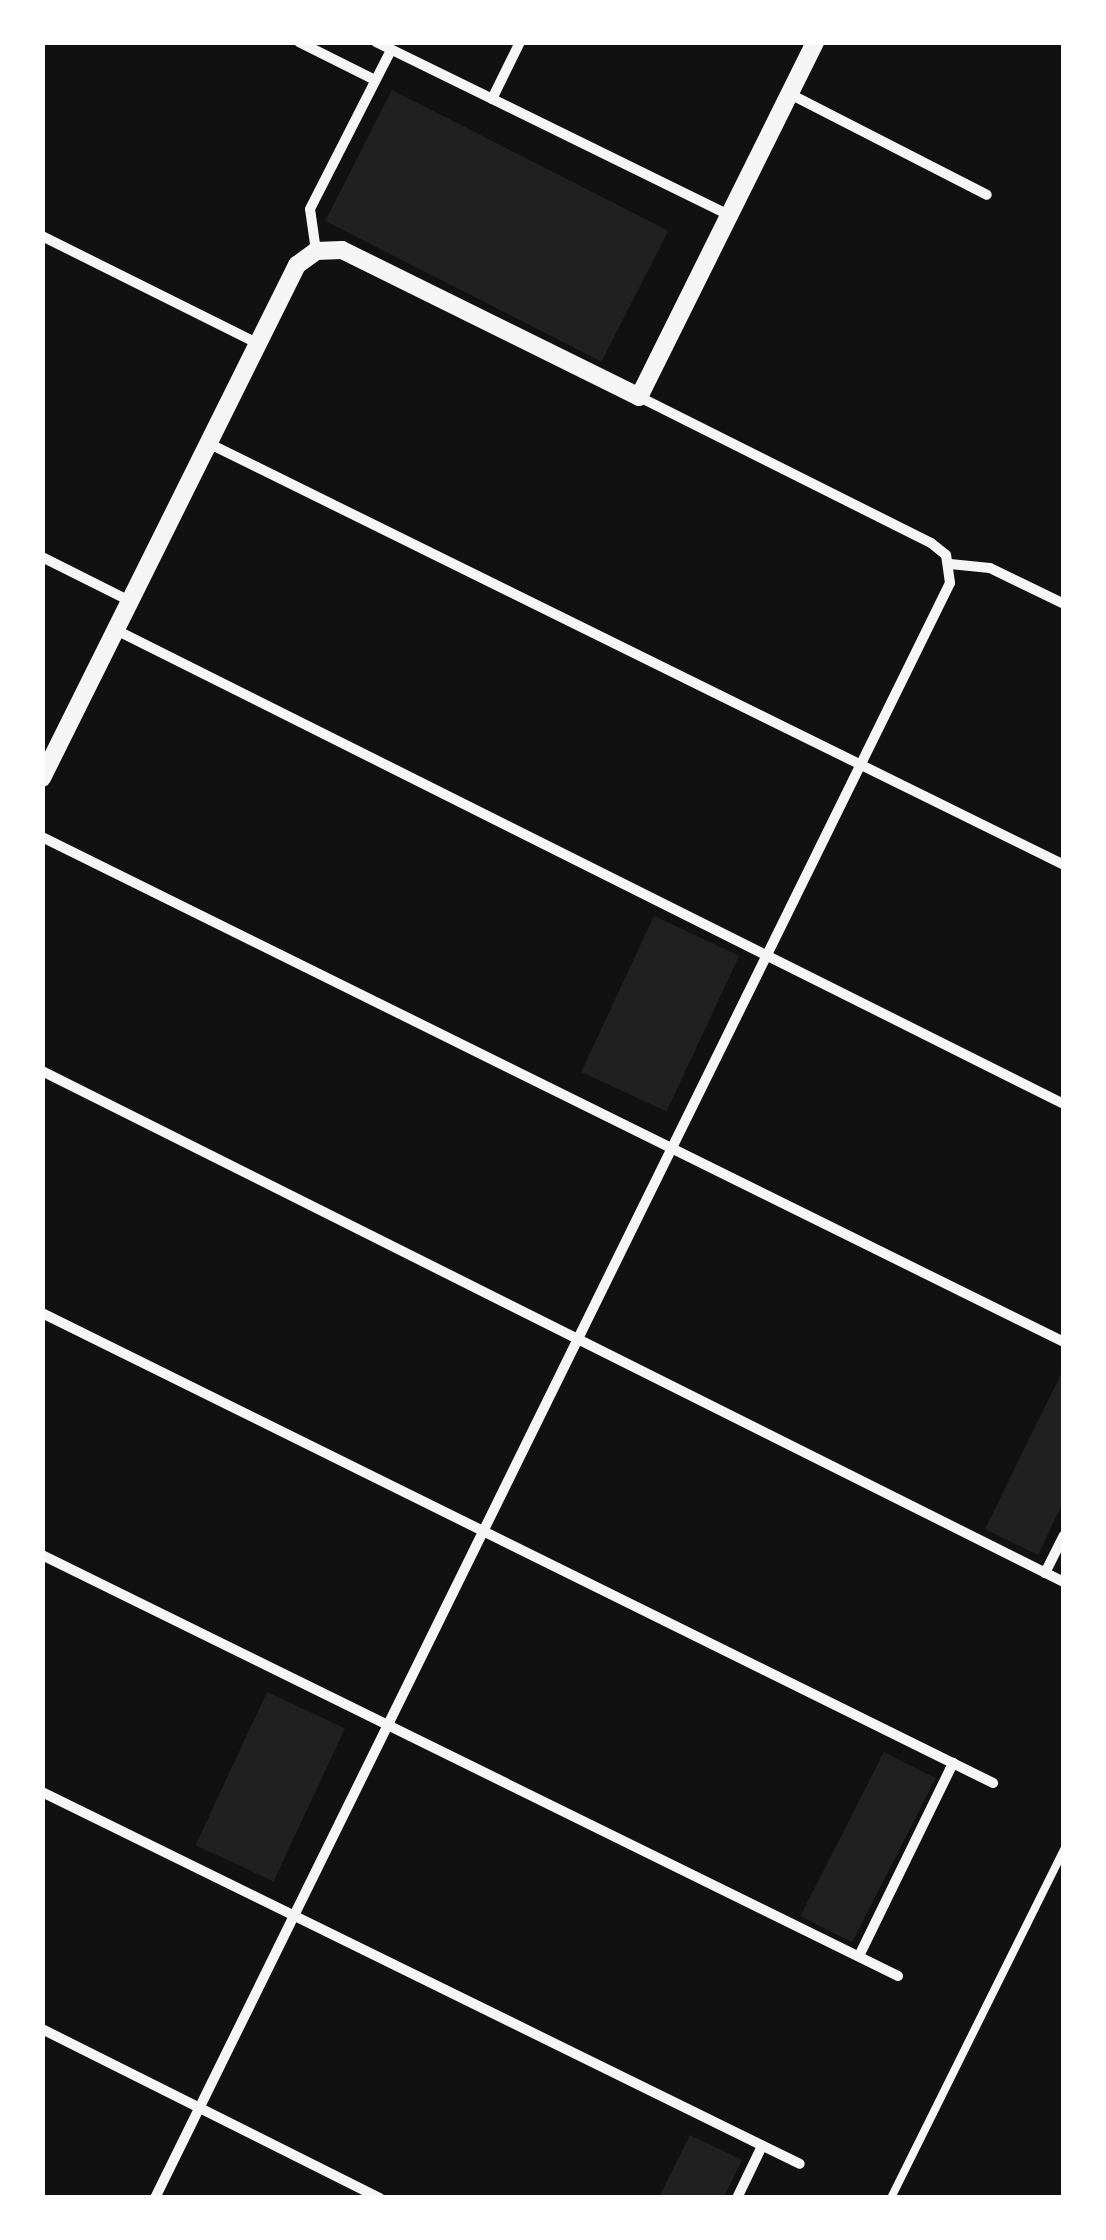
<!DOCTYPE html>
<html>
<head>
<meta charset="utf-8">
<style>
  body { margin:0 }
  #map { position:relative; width:1106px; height:2240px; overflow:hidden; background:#111; font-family:"Exo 2",sans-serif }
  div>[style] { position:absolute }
  .green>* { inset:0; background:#202020; transform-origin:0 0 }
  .service>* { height:8px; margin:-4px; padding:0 4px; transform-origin:4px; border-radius:4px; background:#f5f5f5 }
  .minor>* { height:10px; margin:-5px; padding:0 5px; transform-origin:5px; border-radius:5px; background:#f5f5f5 }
  .tertiary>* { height:18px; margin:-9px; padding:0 9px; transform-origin:9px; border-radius:9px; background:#f5f5f5 }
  span { translate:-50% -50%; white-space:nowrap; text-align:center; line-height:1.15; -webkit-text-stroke:9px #fff; paint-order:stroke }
  .frame { position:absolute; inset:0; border:45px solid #fff; pointer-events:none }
</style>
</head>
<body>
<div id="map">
  <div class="green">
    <i style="left:392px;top:90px;width:310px;height:147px;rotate:27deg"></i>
    <i style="left:654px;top:916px;width:94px;height:172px;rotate:25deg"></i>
    <i style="clip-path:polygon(1063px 1370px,1063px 1502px,1038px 1555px,985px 1529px)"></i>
    <i style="left:267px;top:1692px;width:86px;height:169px;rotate:25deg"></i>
    <i style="left:884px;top:1752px;width:58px;height:184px;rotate:27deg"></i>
    <i style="clip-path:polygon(690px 2135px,742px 2160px,724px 2197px,659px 2197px)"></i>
  </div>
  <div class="service">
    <i style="left:891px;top:2198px;width:390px;rotate:-63.6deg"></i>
  </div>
  <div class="minor">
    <i style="left:299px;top:42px;width:85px;rotate:26.6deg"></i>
    <i style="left:376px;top:42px;width:393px;rotate:26.1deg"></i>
    <i style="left:790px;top:94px;width:221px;rotate:27.1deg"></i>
    <i style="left:492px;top:99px;width:64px;rotate:-63.8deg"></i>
    <i style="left:42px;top:236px;width:240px;rotate:26.5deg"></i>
    <i style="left:316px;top:251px;width:42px;rotate:-98.1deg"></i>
    <i style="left:310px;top:209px;width:178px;rotate:-63deg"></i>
    <i style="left:208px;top:443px;width:954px;rotate:26.24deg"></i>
    <i style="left:42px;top:557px;width:98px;rotate:26.6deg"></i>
    <i style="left:950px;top:564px;width:40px;rotate:5.7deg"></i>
    <i style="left:990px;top:568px;width:82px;rotate:25.9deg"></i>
    <i style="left:116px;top:630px;width:1060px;rotate:26.57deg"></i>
    <i style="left:42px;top:837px;width:1140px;rotate:26.3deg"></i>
    <i style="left:42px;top:1071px;width:1143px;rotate:26.57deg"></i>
    <i style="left:42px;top:1313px;width:1061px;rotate:26.3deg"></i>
    <i style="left:42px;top:1555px;width:954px;rotate:26.19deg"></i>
    <i style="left:1045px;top:1573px;width:42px;rotate:-63.4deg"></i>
    <i style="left:42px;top:1792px;width:844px;rotate:26.14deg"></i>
    <i style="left:859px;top:1956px;width:215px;rotate:-64deg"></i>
    <i style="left:42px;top:2029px;width:378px;rotate:26.6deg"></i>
    <i style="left:155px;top:2198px;width:1800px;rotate:-63.79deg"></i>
    <i style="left:950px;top:583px;width:28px;rotate:-98deg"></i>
    <i style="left:946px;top:555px;width:19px;rotate:-141deg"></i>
    <i style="left:931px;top:543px;width:326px;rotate:-153.4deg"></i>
    <i style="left:737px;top:2198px;width:58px;rotate:-64.3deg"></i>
  </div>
  <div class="tertiary">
    <i style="left:42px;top:778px;width:573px;rotate:-63.57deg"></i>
    <i style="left:297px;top:265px;width:24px;rotate:-36deg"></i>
    <i style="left:316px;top:251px;width:26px;rotate:-2deg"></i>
    <i style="left:342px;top:250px;width:331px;rotate:26.3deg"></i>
    <i style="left:639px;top:397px;width:396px;rotate:-63.6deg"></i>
  </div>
  <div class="frame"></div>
</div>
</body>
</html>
